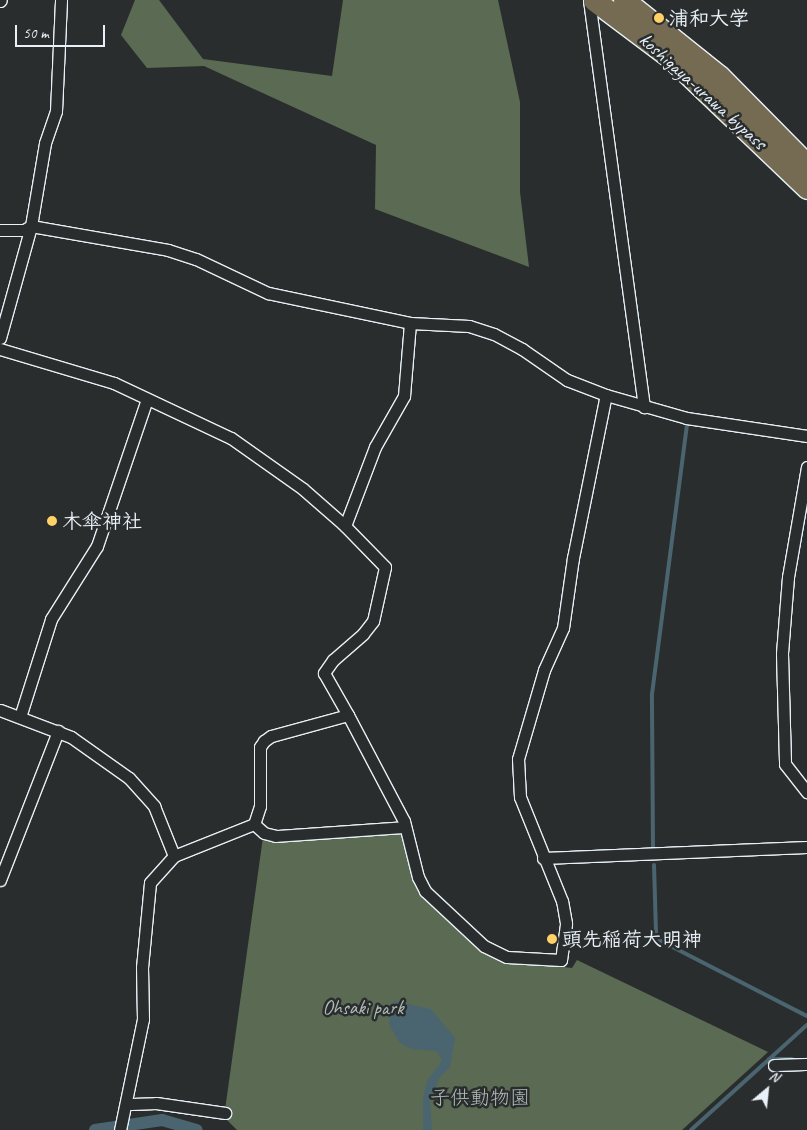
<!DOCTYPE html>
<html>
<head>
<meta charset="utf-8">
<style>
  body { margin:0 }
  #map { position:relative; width:807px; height:1130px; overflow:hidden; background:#2a2d2e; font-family:Caveat,"Klee One",sans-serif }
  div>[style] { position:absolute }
  .green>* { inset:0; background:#5b6a53 }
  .water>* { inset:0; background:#4a656f }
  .stream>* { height:4px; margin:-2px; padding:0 2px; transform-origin:2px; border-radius:2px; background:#4a656f }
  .canal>* { height:12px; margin:-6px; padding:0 6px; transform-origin:6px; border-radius:6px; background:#4a656f }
  .roads { filter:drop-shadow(1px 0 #e8f1f8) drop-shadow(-1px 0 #e8f1f8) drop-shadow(0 1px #e8f1f8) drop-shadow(0 -1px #e8f1f8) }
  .street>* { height:11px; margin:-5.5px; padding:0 5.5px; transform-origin:5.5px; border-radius:5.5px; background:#2a2d2e }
  .highway>* { height:21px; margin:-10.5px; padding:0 10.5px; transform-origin:10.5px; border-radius:10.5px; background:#746b52 }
  .dots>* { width:14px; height:14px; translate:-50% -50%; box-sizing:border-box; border:2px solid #2a2d2e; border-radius:50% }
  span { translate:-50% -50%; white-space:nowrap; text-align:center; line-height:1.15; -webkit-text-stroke:5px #2a2d2e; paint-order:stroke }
  .poi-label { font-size:20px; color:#e8f1f8; font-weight:700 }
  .left { translate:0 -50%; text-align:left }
  .street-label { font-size:20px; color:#e8f1f8 }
  .park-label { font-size:20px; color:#b0bbb6 }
  .north { position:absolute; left:742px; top:1065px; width:50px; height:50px; -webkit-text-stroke:4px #2a2d2e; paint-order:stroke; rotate:28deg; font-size:14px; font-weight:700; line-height:20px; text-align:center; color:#e8f1f8 }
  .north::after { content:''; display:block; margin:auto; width:18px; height:22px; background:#e8f1f8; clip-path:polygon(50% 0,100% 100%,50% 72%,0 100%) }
  .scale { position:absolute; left:15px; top:25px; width:90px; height:22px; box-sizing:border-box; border:2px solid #e8f1f8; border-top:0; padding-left:6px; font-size:15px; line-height:18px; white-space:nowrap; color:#e8f1f8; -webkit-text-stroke:4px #2a2d2e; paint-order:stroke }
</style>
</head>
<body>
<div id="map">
  <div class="green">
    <i style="clip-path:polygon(135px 0,159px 0,203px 59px,332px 76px,343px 0,498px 0,520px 102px,520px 192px,529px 267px,375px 209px,376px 145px,204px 66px,147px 68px,121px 35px)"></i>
    <i style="clip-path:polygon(395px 831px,402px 835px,415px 880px,506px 960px,572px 968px,577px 960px,768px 1052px,682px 1130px,237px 1130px,226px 1119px,225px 1110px,263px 837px)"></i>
  </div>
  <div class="water">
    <i style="clip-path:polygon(394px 1001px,431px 1009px,455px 1038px,450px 1067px,440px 1077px,430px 1099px,432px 1130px,423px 1130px,423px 1098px,427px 1081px,442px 1061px,437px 1051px,411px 1049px,399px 1042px,389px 1024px,390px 1009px)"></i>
  </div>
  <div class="stream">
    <i style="left:653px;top:848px;width:154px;rotate:-90.4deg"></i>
    <i style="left:652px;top:694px;width:273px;rotate:-82.6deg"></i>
    <i style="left:654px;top:865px;width:69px;rotate:88.3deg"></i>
    <i style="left:656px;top:934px;width:7px;rotate:63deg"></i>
    <i style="left:659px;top:940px;width:166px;rotate:27.2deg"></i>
    <i style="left:769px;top:1059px;width:23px"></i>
    <i style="left:691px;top:1130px;width:156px;rotate:-42.2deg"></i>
  </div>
  <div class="canal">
    <i style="left:95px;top:1130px;width:68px;rotate:-8.5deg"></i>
    <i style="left:162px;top:1120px;width:36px;rotate:16deg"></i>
  </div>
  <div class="roads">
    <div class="street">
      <i style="left:589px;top:0;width:411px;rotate:82.3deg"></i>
      <i style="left:0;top:1px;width:1px;rotate:-45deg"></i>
      <i style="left:0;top:230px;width:24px"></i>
      <i style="left:24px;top:230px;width:8px;rotate:-30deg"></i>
      <i style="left:31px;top:226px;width:139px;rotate:9.9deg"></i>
      <i style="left:168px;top:250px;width:29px;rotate:18deg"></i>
      <i style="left:196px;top:259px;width:80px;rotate:25.3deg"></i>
      <i style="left:268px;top:293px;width:145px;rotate:11.9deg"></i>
      <i style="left:410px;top:323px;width:59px;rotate:2.9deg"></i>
      <i style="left:469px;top:326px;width:26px;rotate:18deg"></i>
      <i style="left:494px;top:334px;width:32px;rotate:28deg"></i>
      <i style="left:522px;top:349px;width:55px;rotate:34.6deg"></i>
      <i style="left:567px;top:380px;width:42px;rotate:21deg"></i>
      <i style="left:606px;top:395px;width:84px;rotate:15.9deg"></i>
      <i style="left:687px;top:418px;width:121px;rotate:8.5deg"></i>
      <i style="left:0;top:338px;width:116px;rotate:-74.5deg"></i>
      <i style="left:31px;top:226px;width:84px;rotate:-80.4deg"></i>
      <i style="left:45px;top:143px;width:34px;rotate:-71deg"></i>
      <i style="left:56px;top:111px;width:111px;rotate:-87.4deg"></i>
      <i style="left:0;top:349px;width:119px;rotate:16.6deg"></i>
      <i style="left:114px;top:383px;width:129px;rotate:25.2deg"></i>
      <i style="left:231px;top:438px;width:88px;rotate:35.3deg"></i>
      <i style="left:303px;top:489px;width:53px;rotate:41.2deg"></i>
      <i style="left:343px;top:524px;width:60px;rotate:45.7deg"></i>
      <i style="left:385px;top:567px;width:55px;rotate:102.5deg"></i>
      <i style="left:373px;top:621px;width:16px;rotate:128deg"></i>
      <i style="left:363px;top:634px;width:40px;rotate:139deg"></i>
      <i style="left:333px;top:660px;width:16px;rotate:125deg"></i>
      <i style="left:324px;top:673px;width:48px;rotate:60.3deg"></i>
      <i style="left:348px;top:715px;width:80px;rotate:164.7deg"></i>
      <i style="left:271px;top:736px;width:9px;rotate:144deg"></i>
      <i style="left:264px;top:741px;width:7px;rotate:124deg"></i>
      <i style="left:260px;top:747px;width:59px;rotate:90deg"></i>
      <i style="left:260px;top:806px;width:19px;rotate:108deg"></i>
      <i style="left:254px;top:824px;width:86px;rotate:158.2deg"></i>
      <i style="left:174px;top:856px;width:36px;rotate:132deg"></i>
      <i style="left:150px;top:883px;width:84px;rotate:95.4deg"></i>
      <i style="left:142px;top:967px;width:52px;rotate:88.9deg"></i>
      <i style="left:143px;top:1019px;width:113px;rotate:101.7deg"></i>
      <i style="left:807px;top:467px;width:112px;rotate:99.8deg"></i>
      <i style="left:788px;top:577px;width:77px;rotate:94.5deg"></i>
      <i style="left:782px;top:654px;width:110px;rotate:88.4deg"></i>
      <i style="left:785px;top:764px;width:36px;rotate:52deg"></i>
      <i style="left:345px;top:526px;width:85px;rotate:-69.2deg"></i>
      <i style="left:375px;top:447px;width:59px;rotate:-60.4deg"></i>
      <i style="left:404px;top:396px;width:73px;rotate:-85.3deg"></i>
      <i style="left:0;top:710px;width:76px;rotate:20.8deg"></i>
      <i style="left:71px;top:737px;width:71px;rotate:35.3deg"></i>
      <i style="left:129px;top:778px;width:38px;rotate:48deg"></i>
      <i style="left:154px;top:806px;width:54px;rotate:68.2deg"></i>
      <i style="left:348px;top:715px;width:120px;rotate:62.2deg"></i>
      <i style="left:404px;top:821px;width:58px;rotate:76deg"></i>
      <i style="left:418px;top:877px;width:16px;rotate:63deg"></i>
      <i style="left:425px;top:891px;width:81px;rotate:43deg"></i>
      <i style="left:484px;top:946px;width:25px;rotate:26deg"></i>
      <i style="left:507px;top:957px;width:54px;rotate:3.2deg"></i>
      <i style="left:561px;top:960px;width:37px;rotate:-82deg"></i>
      <i style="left:566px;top:923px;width:22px;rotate:-100deg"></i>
      <i style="left:562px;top:901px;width:112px;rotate:-112deg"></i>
      <i style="left:520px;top:797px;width:38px;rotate:-93deg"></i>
      <i style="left:518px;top:759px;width:93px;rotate:-73.7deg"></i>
      <i style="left:544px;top:670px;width:46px;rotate:-65.7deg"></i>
      <i style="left:563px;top:628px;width:71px;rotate:-81.9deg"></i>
      <i style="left:573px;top:558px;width:166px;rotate:-78.6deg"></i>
      <i style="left:20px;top:717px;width:103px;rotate:-72.4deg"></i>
      <i style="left:51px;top:619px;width:86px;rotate:-57.8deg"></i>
      <i style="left:97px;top:546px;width:155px;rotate:-71.2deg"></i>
      <i style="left:254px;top:824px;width:13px;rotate:42deg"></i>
      <i style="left:264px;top:833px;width:12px;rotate:14deg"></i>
      <i style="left:276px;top:836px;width:129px;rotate:-4deg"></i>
      <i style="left:543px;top:858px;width:264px;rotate:-2.4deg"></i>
      <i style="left:0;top:880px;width:160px;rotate:-68.7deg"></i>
      <i style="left:774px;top:1065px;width:33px;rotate:-2deg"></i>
      <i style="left:131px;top:1104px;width:25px;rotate:-2deg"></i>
      <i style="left:156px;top:1103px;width:70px;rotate:8.2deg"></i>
    </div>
    <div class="highway">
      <i style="left:594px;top:0;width:95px;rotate:36.9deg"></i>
      <i style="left:670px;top:57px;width:190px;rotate:43.7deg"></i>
      <i style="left:624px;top:0;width:122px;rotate:38.7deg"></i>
      <i style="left:719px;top:76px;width:125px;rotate:45.3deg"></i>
    </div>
  </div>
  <div class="dots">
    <i style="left:659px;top:18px;background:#ffd166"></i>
    <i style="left:52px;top:521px;background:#ffd166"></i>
    <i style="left:552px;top:939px;background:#ffd166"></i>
  </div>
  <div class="poi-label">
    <span class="left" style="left:669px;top:18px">浦和大学</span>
    <span class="left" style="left:62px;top:521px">木傘神社</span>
    <span class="left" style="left:562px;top:939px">頭先稲荷大明神</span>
  </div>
  <div class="street-label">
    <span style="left:703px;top:91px;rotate:42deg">koshigaya-urawa bypass</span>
  </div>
  <div class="park-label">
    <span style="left:363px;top:1007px">Ohsaki park</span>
    <span style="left:480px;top:1097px">子供動物園</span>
  </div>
  <div class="north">N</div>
  <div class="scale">50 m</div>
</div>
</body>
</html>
